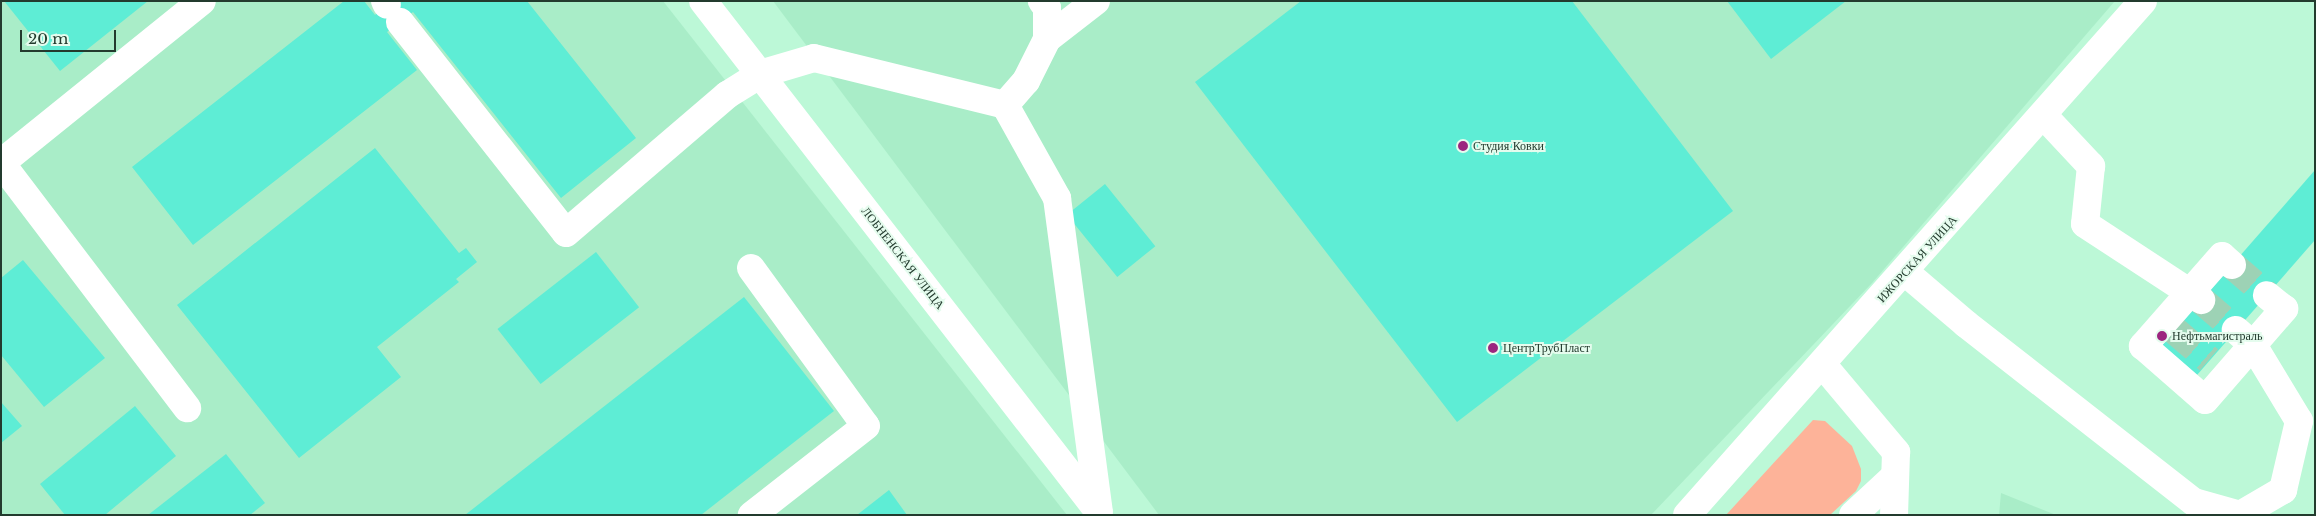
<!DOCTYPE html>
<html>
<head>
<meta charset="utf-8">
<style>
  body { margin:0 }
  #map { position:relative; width:2316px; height:516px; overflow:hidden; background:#bcf8d7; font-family:"Libre Baskerville",serif }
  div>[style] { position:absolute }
  .built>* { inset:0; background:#a9edc8 }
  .green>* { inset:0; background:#fdb399 }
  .building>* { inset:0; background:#5eedd5; transform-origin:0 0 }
  .minor-tunnel>* { height:28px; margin-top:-14px; transform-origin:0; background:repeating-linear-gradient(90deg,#9dd2b5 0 28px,transparent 0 42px) }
  .minor>* { height:28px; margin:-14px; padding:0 14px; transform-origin:14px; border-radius:14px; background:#fff }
  .dots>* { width:14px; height:14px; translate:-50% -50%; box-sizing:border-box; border:2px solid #e5fcee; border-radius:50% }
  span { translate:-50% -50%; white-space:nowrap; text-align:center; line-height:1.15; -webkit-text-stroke:4px #e5fcee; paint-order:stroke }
  .poi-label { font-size:12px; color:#233b2e }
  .left { translate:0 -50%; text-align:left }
  .street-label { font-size:12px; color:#233b2e }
  .frame { position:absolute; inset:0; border:2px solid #233b2e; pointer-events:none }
  .scale { position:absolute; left:20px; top:30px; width:96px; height:22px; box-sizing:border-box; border:2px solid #233b2e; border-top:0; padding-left:6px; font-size:15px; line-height:18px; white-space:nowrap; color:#233b2e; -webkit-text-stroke:4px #e5fcee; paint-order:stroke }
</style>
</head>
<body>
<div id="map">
  <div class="built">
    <i style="clip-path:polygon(1px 1px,663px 1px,1067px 515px,1px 515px)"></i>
    <i style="clip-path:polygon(773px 1px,2115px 1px,1872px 283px,1651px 515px,1159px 515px)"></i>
    <i style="clip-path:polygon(2001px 493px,2056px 515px,1999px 515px)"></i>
  </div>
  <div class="green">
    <i style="clip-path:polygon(1813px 420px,1825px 421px,1852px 446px,1861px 469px,1861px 481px,1856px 491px,1830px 515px,1726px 515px)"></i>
  </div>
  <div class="building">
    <i style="clip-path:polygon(4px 1px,148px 1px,60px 71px)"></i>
    <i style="clip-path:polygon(344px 1px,364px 1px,375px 15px,392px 1px,527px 1px,636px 138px,561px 198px,413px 12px,387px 32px,417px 70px,193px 245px,132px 167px)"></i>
    <i style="clip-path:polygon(1301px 1px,1572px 1px,1733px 211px,1457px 422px,1195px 82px)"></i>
    <i style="clip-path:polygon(1727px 1px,1846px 1px,1771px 59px)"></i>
    <i style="clip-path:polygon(375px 148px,459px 253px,466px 248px,477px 262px,456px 279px,459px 282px,377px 347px,401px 377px,299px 458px,177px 305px)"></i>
    <i style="clip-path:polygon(2315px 170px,2315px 240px,2190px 383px,2155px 353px)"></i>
    <i style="left:1105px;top:184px;width:80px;height:49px;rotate:51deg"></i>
    <i style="left:596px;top:252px;width:70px;height:125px;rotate:52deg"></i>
    <i style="clip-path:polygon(23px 260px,105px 358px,44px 407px,1px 355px,1px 278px)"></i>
    <i style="clip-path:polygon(744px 297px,834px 411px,701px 515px,465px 515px)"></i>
    <i style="clip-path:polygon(1px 402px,22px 426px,1px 443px)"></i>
    <i style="clip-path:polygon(135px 406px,176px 456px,105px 515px,65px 515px,40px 484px)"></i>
    <i style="clip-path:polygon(226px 454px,265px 503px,250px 515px,148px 515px)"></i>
    <i style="clip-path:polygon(889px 490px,907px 515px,857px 515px)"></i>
  </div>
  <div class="minor-tunnel">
    <i style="left:2232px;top:265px;width:46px;rotate:40.6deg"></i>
    <i style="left:2201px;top:300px;width:46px;rotate:40.6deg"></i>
    <i style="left:2174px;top:330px;width:46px;rotate:40.6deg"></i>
  </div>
  <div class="minor">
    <i style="left:385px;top:1px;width:4px;rotate:63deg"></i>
    <i style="left:703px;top:1px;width:646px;rotate:52.23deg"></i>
    <i style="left:400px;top:22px;width:268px;rotate:51.8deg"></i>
    <i style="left:566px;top:233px;width:212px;rotate:-40.6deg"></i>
    <i style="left:727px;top:95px;width:39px;rotate:-32deg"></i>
    <i style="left:760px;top:74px;width:56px;rotate:-16.5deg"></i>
    <i style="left:814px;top:58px;width:197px;rotate:13.8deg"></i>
    <i style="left:1005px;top:105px;width:107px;rotate:60.8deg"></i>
    <i style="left:1057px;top:198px;width:316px;rotate:82.4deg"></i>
    <i style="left:1047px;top:39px;width:62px;rotate:-37.8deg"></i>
    <i style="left:1005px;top:105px;width:32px;rotate:-49deg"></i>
    <i style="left:1026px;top:81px;width:47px;rotate:-63.4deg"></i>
    <i style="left:1047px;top:39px;width:31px;rotate:-90deg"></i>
    <i style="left:1047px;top:8px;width:9px;rotate:-126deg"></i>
    <i style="left:2044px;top:116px;width:69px;rotate:46.8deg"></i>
    <i style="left:2091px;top:166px;width:58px;rotate:95.9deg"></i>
    <i style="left:2085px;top:224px;width:139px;rotate:33.2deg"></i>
    <i style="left:1px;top:163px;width:308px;rotate:52.8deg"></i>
    <i style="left:1px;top:163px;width:258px;rotate:-38.9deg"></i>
    <i style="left:2232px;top:265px;width:13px;rotate:-138deg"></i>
    <i style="left:2222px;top:256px;width:120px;rotate:131.3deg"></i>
    <i style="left:2143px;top:346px;width:82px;rotate:41.1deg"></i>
    <i style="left:2205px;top:400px;width:121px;rotate:-49deg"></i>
    <i style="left:2284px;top:309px;width:22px;rotate:-141deg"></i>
    <i style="left:751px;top:268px;width:195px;rotate:54deg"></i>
    <i style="left:866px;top:426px;width:145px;rotate:142deg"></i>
    <i style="left:1905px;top:272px;width:80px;rotate:40.4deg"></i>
    <i style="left:1966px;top:324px;width:289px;rotate:38deg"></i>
    <i style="left:2194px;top:502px;width:48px;rotate:15.8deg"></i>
    <i style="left:2240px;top:515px;width:50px;rotate:-30.2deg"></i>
    <i style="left:2283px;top:490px;width:71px;rotate:-76.9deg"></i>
    <i style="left:2299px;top:421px;width:89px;rotate:-121.2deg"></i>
    <i style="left:2253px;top:345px;width:23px;rotate:-139deg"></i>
    <i style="left:1823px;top:365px;width:114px;rotate:50deg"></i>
    <i style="left:1896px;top:452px;width:63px;rotate:91.8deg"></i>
    <i style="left:1687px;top:515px;width:687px;rotate:-48.42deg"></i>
    <i style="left:1853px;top:515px;width:57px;rotate:-42.9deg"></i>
  </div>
  <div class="dots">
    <i style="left:1463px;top:146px;background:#9c257f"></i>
    <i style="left:2162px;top:336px;background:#9c257f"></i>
    <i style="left:1493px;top:348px;background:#9c257f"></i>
  </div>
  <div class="poi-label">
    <span class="left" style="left:1473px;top:146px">Студия Ковки</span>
    <span class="left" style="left:2172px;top:336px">Нефтьмагистраль</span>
    <span class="left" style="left:1503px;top:348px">ЦентрТрубПласт</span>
  </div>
  <div class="street-label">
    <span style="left:903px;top:258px;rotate:52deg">ЛОБНЕНСКАЯ УЛИЦА</span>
    <span style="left:1917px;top:259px;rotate:-48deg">ИЖОРСКАЯ УЛИЦА</span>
  </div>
  <div class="frame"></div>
  <div class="scale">20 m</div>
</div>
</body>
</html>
